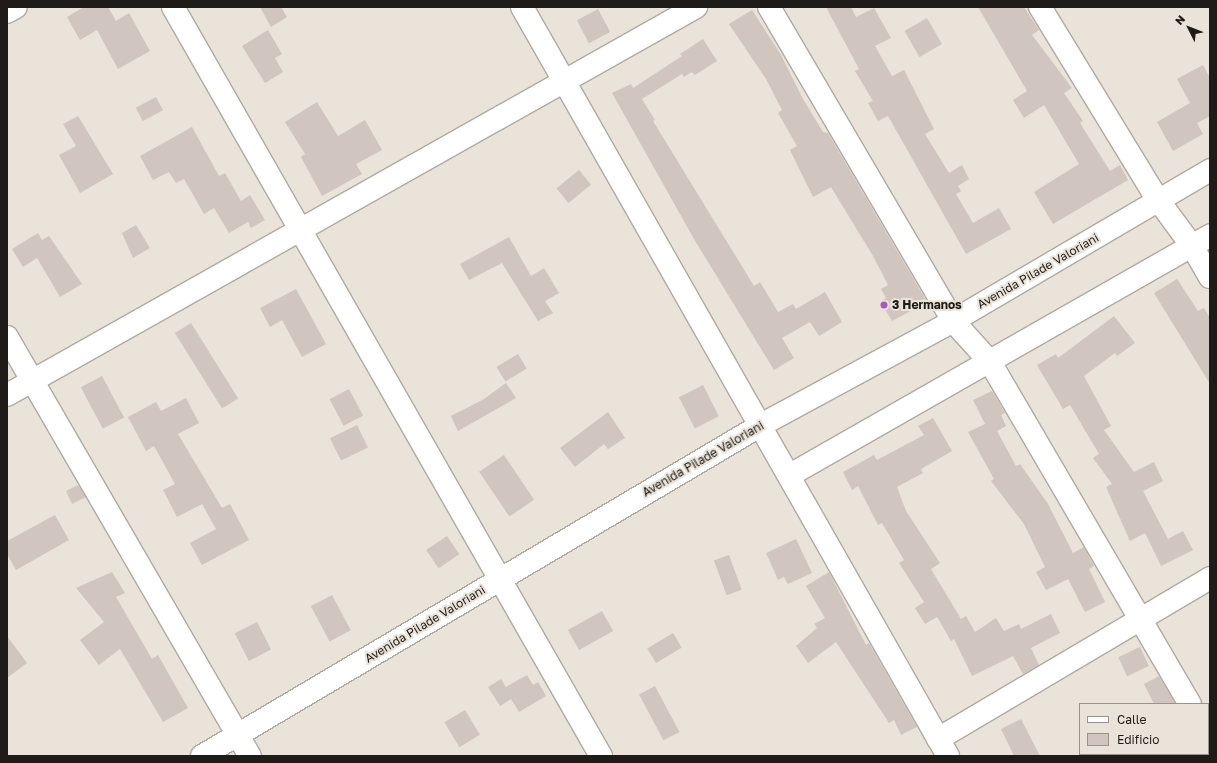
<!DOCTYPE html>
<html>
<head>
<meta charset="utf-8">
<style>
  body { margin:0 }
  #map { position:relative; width:1217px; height:763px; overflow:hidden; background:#eae3d9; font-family:"Golos Text",sans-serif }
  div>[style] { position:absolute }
  .building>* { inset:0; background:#d0c5bf; transform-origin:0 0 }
  .roads { filter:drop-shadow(1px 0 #b1aaa1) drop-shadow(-1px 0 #b1aaa1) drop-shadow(0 1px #b1aaa1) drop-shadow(0 -1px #b1aaa1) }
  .minor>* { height:22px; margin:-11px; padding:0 11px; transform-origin:11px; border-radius:11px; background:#fff }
  .dots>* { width:11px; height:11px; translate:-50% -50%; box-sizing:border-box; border:2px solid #eae3d9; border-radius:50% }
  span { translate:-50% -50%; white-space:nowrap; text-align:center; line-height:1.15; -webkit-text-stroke:4px #eae3d9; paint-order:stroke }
  .street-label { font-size:12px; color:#1e1b18 }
  .poi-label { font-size:12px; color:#1e1b18; font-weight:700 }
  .left { translate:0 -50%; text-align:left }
  .frame { position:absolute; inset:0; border:8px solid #1e1b18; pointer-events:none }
  .legend { position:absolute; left:1079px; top:703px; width:130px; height:52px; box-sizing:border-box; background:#eae3d9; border:1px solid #98938c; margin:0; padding:5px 7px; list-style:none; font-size:12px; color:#1e1b18 }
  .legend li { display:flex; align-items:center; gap:8px; height:20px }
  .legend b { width:20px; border:1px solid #98938c }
  .north { position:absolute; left:1169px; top:8px; width:40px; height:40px; -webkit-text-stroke:3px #eae3d9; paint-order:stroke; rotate:312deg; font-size:11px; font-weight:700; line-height:16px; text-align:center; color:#1e1b18 }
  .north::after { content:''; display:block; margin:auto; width:14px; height:18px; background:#1e1b18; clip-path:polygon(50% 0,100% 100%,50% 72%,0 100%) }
</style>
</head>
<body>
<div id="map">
  <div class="building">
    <i style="clip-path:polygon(84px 7px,108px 7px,116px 21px,129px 13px,150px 51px,118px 69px,97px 30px,80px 40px,67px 17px)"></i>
    <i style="clip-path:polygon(260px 7px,281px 7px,287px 17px,271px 27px)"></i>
    <i style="clip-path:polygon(826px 7px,851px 7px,856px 17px,874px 8px,891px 38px,875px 46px,892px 76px,904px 70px,934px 129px,925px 134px,949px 173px,962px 165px,969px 179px,958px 186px,961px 191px,956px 194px,973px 223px,999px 208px,1011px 229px,966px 254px,888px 116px,878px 121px,868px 103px,873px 101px,855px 71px,859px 69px)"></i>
    <i style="clip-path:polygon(978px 7px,1024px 7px,1039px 30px,1032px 35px,1072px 88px,1064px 93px,1083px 121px,1080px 123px,1110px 171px,1120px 165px,1128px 180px,1053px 224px,1034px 192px,1079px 164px,1044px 105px,1024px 118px,1013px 100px,1027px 91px)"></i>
    <i style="left:598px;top:9px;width:26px;height:24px;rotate:62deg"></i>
    <i style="clip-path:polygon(752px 10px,781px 55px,803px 99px,823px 132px,828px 133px,927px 302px,892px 321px,880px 301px,886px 298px,881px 289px,888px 285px,873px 256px,831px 187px,813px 197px,790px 150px,797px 146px,778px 113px,782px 110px,766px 79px,729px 24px)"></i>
    <i style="left:927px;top:18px;width:30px;height:26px;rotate:60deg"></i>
    <i style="clip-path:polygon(268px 30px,282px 54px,275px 58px,283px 72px,265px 83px,242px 46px)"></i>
    <i style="clip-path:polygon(703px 39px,717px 61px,695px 75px,692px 72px,684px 77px,682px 74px,642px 99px,655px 120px,653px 121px,754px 286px,760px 282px,778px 312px,793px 304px,796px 309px,825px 292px,842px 322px,819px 336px,810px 322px,782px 338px,794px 358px,774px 370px,694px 239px,612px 93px,631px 84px,633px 88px,682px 56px,680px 54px)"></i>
    <i style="clip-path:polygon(1203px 65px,1210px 78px,1210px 116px,1197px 123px,1203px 134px,1173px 151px,1157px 122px,1190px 103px,1177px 79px)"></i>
    <i style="left:156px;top:97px;width:15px;height:23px;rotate:62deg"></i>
    <i style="clip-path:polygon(317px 102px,338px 136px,365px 120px,382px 150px,356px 164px,362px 174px,322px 196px,301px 157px,305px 154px,285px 122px)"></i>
    <i style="clip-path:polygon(78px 116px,113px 174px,80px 193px,59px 155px,76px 146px,63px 124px)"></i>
    <i style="clip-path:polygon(192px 127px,219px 176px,225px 173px,241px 201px,250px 195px,265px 220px,251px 228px,248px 222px,229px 233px,214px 208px,204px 214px,184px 179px,176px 183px,169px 172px,153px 180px,140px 156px)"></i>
    <i style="left:579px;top:170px;width:19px;height:29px;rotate:51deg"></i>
    <i style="clip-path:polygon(136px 225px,150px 248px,133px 258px,122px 233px)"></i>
    <i style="clip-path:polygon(38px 233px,42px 240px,49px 236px,82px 284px,60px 297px,37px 258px,23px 267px,12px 249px)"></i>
    <i style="clip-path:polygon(509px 237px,531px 276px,544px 268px,559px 293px,545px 301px,553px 313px,538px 321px,502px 263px,469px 280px,460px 264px)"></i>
    <i style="clip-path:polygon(1177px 279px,1198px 311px,1204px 308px,1210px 318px,1210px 384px,1154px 293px)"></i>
    <i style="clip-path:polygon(296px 289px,326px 344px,302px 357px,282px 320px,270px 327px,260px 308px)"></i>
    <i style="clip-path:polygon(1114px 316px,1135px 343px,1117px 356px,1115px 353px,1084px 376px,1111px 426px,1104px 430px,1134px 472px,1154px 462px,1163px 481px,1143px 491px,1168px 539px,1183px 531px,1193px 550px,1161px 566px,1145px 533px,1130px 541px,1106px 487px,1112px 484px,1093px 458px,1099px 454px,1070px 405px,1063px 409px,1037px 365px,1056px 354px,1058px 358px)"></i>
    <i style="left:191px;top:323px;width:89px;height:19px;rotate:58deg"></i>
    <i style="left:518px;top:354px;width:17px;height:25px;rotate:59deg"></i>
    <i style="left:102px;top:376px;width:47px;height:24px;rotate:62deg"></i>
    <i style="clip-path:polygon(506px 383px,516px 398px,458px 431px,451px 416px,484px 399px)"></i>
    <i style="left:703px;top:385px;width:35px;height:27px;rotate:63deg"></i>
    <i style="left:349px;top:389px;width:30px;height:22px;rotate:62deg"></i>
    <i style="clip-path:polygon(992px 391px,1005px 413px,1001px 415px,1006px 426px,997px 431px,1016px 466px,1020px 464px,1048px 504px,1073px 553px,1084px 547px,1094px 566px,1089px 569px,1105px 602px,1085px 612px,1068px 579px,1046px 590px,1036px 572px,1045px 567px,1024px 524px,991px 481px,994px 479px,968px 432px,985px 424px,973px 400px)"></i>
    <i style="clip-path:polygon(186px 398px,199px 423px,178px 434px,222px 508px,230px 504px,249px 540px,202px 565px,190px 543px,216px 529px,202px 504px,177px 517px,163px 490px,175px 484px,154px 446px,146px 451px,128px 417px,156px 402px,161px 411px)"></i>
    <i style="clip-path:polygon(608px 412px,625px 438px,608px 449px,604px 444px,575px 467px,560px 448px)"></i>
    <i style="clip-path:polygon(933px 418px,952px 451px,921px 469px,923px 473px,897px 487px,906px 511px,940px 563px,931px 569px,961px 619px,966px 616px,975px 632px,996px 618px,1004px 631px,1019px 624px,1021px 629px,1051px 614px,1060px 633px,1031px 648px,1039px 665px,1023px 674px,1013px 656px,972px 676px,954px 639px,951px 641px,937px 617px,925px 624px,915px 608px,924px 602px,899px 563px,904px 560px,882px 523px,878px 525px,858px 486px,852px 490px,843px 472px,874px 455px,877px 460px,924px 435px,918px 426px)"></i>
    <i style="left:357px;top:425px;width:25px;height:30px;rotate:64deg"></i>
    <i style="left:504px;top:455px;width:54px;height:30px;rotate:56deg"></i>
    <i style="clip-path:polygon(78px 485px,86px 497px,72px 504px,66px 491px)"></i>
    <i style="clip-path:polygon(55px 515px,69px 540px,16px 570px,7px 554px,7px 541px)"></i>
    <i style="left:447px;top:536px;width:22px;height:25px;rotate:56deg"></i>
    <i style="clip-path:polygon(796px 539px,812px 573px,788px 584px,784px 577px,778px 580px,766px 553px)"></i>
    <i style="left:729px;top:555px;width:37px;height:16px;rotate:70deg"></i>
    <i style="clip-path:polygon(112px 572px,125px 593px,116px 597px,152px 659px,158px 655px,188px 708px,163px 722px,120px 649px,99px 665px,80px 640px,104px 622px,76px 588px)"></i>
    <i style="clip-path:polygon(829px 572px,866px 645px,869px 643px,917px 727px,901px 735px,894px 720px,889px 723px,836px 642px,808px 663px,796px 646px,817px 628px,814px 624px,825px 618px,806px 586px)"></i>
    <i style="left:332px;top:595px;width:40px;height:24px;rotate:62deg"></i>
    <i style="left:602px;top:611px;width:23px;height:39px;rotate:61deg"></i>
    <i style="left:257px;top:622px;width:31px;height:25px;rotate:63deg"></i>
    <i style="left:673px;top:633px;width:17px;height:30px;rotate:59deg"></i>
    <i style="clip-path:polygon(7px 636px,27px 663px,7px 678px)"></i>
    <i style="left:1140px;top:647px;width:21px;height:24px;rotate:65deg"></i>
    <i style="clip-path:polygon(527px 675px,533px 685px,538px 682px,546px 696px,519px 712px,511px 699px,500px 706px,488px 687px,501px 679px,506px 687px)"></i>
    <i style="clip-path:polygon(1159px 676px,1176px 704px,1154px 704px,1144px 684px)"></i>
    <i style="left:655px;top:686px;width:52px;height:18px;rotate:62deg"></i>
    <i style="left:465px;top:710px;width:29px;height:24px;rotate:59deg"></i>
    <i style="clip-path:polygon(1021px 719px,1040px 756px,1014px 756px,1001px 729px)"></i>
  </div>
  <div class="roads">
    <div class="minor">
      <i style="left:173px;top:7px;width:863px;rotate:60.26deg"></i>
      <i style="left:522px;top:7px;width:862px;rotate:60.37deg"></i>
      <i style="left:769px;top:7px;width:364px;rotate:59.6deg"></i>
      <i style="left:953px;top:321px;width:55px;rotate:47.9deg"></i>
      <i style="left:990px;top:362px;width:396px;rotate:59.7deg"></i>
      <i style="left:1040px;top:7px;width:226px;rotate:58.6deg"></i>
      <i style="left:1158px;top:200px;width:57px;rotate:53.5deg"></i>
      <i style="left:1192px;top:246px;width:36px;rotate:60deg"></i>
      <i style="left:7px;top:12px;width:10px;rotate:-29deg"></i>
      <i style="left:7px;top:337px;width:484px;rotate:59.9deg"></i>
      <i style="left:7px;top:395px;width:791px;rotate:-29.39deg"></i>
      <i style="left:790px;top:475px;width:484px;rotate:-29.7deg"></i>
      <i style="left:1208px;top:734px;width:4px;rotate:63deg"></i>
      <i style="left:938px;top:739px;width:316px;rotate:-30.6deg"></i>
      <i style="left:202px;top:756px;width:650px;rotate:-30.63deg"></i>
      <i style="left:761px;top:425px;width:218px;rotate:-28.4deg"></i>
      <i style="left:953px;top:321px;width:298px;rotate:-30.4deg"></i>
    </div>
  </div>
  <div class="dots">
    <i style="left:884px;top:305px;background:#ad55c1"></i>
  </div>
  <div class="street-label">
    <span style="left:1038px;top:271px;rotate:-30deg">Avenida Pilade Valoriani</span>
    <span style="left:703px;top:459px;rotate:-30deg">Avenida Pilade Valoriani</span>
    <span style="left:425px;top:624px;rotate:-31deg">Avenida Pilade Valoriani</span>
  </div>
  <div class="poi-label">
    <span class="left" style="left:892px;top:305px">3 Hermanos</span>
  </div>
  <div class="frame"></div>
  <ul class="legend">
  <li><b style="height:5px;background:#fff"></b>Calle</li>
  <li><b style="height:11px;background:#d0c5bf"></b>Edificio</li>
  </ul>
  <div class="north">N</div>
</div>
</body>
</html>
